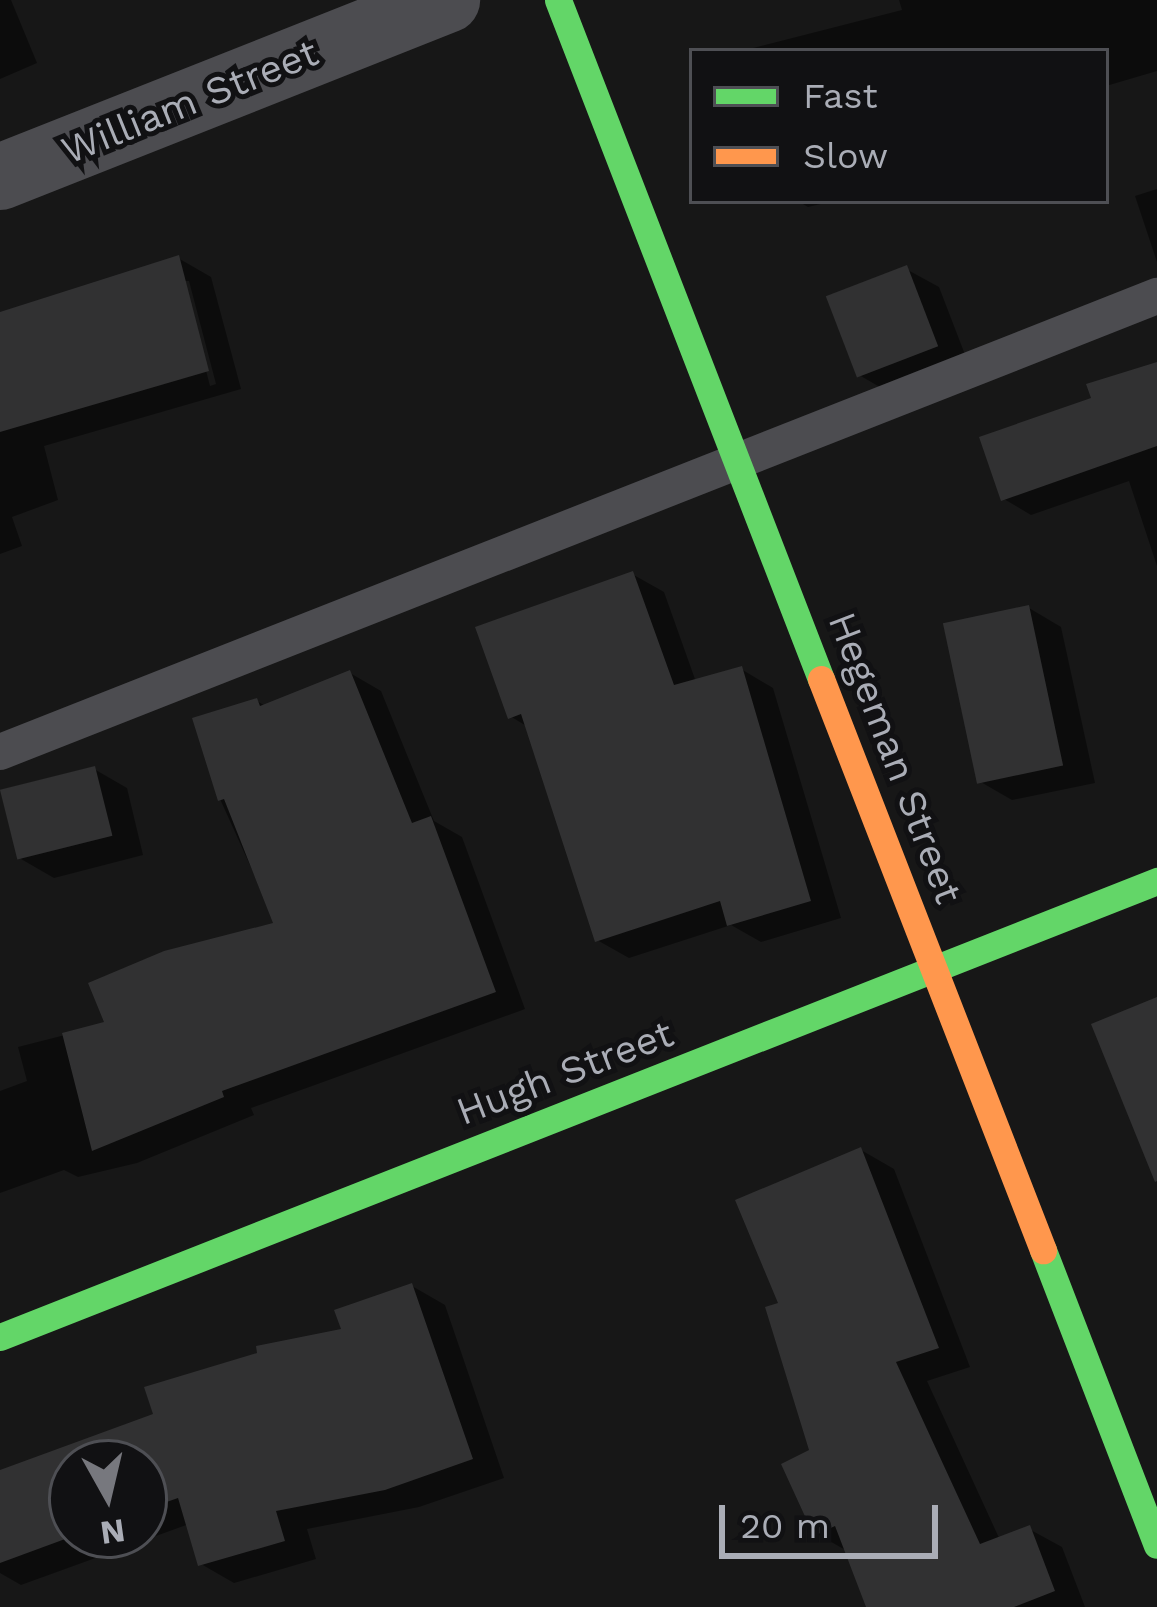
<!DOCTYPE html>
<html>
<head>
<meta charset="utf-8">
<style>
  body { margin:0 }
  #map { position:relative; width:1157px; height:1607px; overflow:hidden; background:#171717; font-family:"Work Sans",sans-serif }
  div>[style] { position:absolute }
  .shadow>* { inset:0; background:#0007 }
  .building>* { inset:0; background:#313132; transform-origin:0 0 }
  .lane>* { height:36px; margin:-18px; padding:0 18px; transform-origin:18px; border-radius:18px; background:#4c4c50 }
  .street>* { height:66px; margin:-33px; padding:0 33px; transform-origin:33px; border-radius:33px; background:#4c4c50 }
  .fast>* { height:27px; margin:-13.5px; padding:0 13.5px; transform-origin:13.5px; border-radius:13.5px; background:#63d668 }
  .slow>* { height:27px; margin:-13.5px; padding:0 13.5px; transform-origin:13.5px; border-radius:13.5px; background:#ff974d }
  span { translate:-50% -50%; white-space:nowrap; text-align:center; line-height:1.15; -webkit-text-stroke:10px #111113; paint-order:stroke }
  .street-label { font-size:39px; color:#aaadb6 }
  .legend { position:absolute; left:689px; top:48px; width:420px; height:156px; box-sizing:border-box; background:#111113; border:3px solid #4e4f54; margin:0; padding:15px 21px; list-style:none; font-size:36px; color:#aaadb6 }
  .legend li { display:flex; align-items:center; gap:24px; height:60px }
  .legend b { width:60px; border:3px solid #4e4f54 }
  .north { position:absolute; left:48px; top:1439px; width:120px; height:120px; box-sizing:border-box; background:#111113; border:3px solid #4e4f54; border-radius:50%; rotate:172deg; font-size:33px; font-weight:700; line-height:48px; text-align:center; color:#aaadb6 }
  .north::after { content:''; display:block; margin:auto; width:42px; height:54px; background:#77787e; clip-path:polygon(50% 0,100% 100%,50% 72%,0 100%) }
  .scale { position:absolute; left:719px; top:1505px; width:219px; height:54px; box-sizing:border-box; border:6px solid #aaadb6; border-top:0; padding-left:15px; font-size:36px; line-height:42px; white-space:nowrap; color:#aaadb6; -webkit-text-stroke:9px #111113; paint-order:stroke }
</style>
</head>
<body>
<div id="map">
  <div class="shadow">
    <i style="clip-path:polygon(0 0,11px 0,37px 63px,0 79px)"></i>
    <i style="clip-path:polygon(899px 0,1157px 0,1157px 71px,1106px 86px,1106px 51px,741px 51px,902px 10px)"></i>
    <i style="clip-path:polygon(1157px 189px,1157px 262px,1135px 196px)"></i>
    <i style="clip-path:polygon(798px 201px,833px 201px,808px 207px)"></i>
    <i style="clip-path:polygon(evenodd,178px 258px,211px 277px,241px 389px,44px 446px,58px 500px,12px 517px,22px 546px,0 554px,0 317px,178px 258px,183px 281px,189px 281px,216px 384px,210px 386px,183px 281px)"></i>
    <i style="clip-path:polygon(906px 269px,939px 287px,969px 365px,892px 394px,859px 375px)"></i>
    <i style="clip-path:polygon(1157px 365px,1157px 566px,1129px 481px,1031px 515px,1004px 499px,1094px 400px)"></i>
    <i style="clip-path:polygon(632px 574px,664px 592px,696px 682px,741px 669px,773px 688px,841px 918px,761px 942px,731px 925px,629px 958px,597px 940px,528px 727px,510px 716px)"></i>
    <i style="clip-path:polygon(1029px 608px,1061px 627px,1095px 783px,1012px 800px,979px 781px)"></i>
    <i style="clip-path:polygon(350px 673px,381px 691px,434px 821px,462px 837px,525px 1009px,251px 1108px,254px 1115px,137px 1163px,78px 1177px,64px 1170px,0 1193px,0 1091px,27px 1081px,18px 1047px,108px 1024px,277px 925px,220px 799px,257px 701px,267px 707px)"></i>
    <i style="clip-path:polygon(94px 769px,127px 788px,143px 855px,54px 878px,21px 859px)"></i>
    <i style="clip-path:polygon(861px 1150px,894px 1169px,970px 1367px,927px 1381px,1000px 1540px,1029px 1529px,1062px 1547px,1085px 1607px,870px 1607px,849px 1552px,817px 1534px,813px 1452px,782px 1305px)"></i>
    <i style="clip-path:polygon(evenodd,412px 1286px,445px 1305px,504px 1478px,419px 1507px,307px 1529px,316px 1559px,234px 1583px,201px 1564px,189px 1524px,21px 1585px,0 1573px,0 1474px,156px 1416px,345px 1331px,412px 1286px,72px 1463px,144px 1463px,144px 1535px,72px 1535px,72px 1463px)"></i>
  </div>
  <div class="building">
    <i style="clip-path:polygon(179px 255px,209px 371px,0 432px,0 312px)"></i>
    <i style="left:907px;top:265px;width:87px;height:87px;rotate:69deg"></i>
    <i style="clip-path:polygon(1157px 362px,1157px 446px,1001px 501px,979px 437px,1091px 398px,1086px 384px)"></i>
    <i style="clip-path:polygon(633px 571px,674px 685px,742px 666px,811px 901px,727px 926px,720px 901px,595px 942px,521px 714px,508px 719px,475px 627px)"></i>
    <i style="left:1029px;top:605px;width:164px;height:88px;rotate:78deg"></i>
    <i style="clip-path:polygon(350px 670px,412px 823px,431px 816px,496px 992px,222px 1091px,224px 1097px,92px 1151px,62px 1033px,104px 1022px,88px 983px,164px 951px,273px 923px,224px 799px,218px 801px,192px 718px,257px 698px,260px 706px)"></i>
    <i style="left:95px;top:766px;width:72px;height:98px;rotate:76deg"></i>
    <i style="clip-path:polygon(1157px 997px,1157px 1181px,1155px 1182px,1091px 1024px)"></i>
    <i style="clip-path:polygon(861px 1147px,939px 1348px,896px 1362px,980px 1544px,1030px 1525px,1055px 1591px,1014px 1607px,866px 1607px,835px 1526px,814px 1536px,781px 1464px,809px 1450px,765px 1307px,778px 1303px,735px 1200px)"></i>
    <i style="clip-path:polygon(412px 1283px,473px 1459px,385px 1490px,276px 1511px,285px 1541px,198px 1566px,178px 1498px,144px 1510px,144px 1463px,72px 1463px,76px 1535px,0 1563px,0 1470px,153px 1414px,144px 1387px,257px 1353px,256px 1346px,341px 1329px,334px 1310px)"></i>
  </div>
  <div class="lane">
    <i style="left:0;top:752px;width:1244px;rotate:-21.51deg"></i>
  </div>
  <div class="street">
    <i style="left:0;top:177px;width:481px;rotate:-21.6deg"></i>
  </div>
  <div class="fast">
    <i style="left:558px;top:0;width:728px;rotate:68.83deg"></i>
    <i style="left:1043px;top:1250px;width:316px;rotate:68.9deg"></i>
    <i style="left:0;top:1337px;width:1244px;rotate:-21.51deg"></i>
  </div>
  <div class="slow">
    <i style="left:821px;top:679px;width:613px;rotate:68.75deg"></i>
  </div>
  <div class="street-label">
    <span style="left:190px;top:102px;rotate:-22deg">William Street</span>
    <span style="left:895px;top:758px;rotate:69deg">Hegeman Street</span>
    <span style="left:565px;top:1073px;rotate:-21deg">Hugh Street</span>
  </div>
  <ul class="legend">
  <li><b style="height:15px;background:#63d668"></b>Fast</li>
  <li><b style="height:15px;background:#ff974d"></b>Slow</li>
  </ul>
  <div class="north">N</div>
  <div class="scale">20 m</div>
</div>
</body>
</html>
